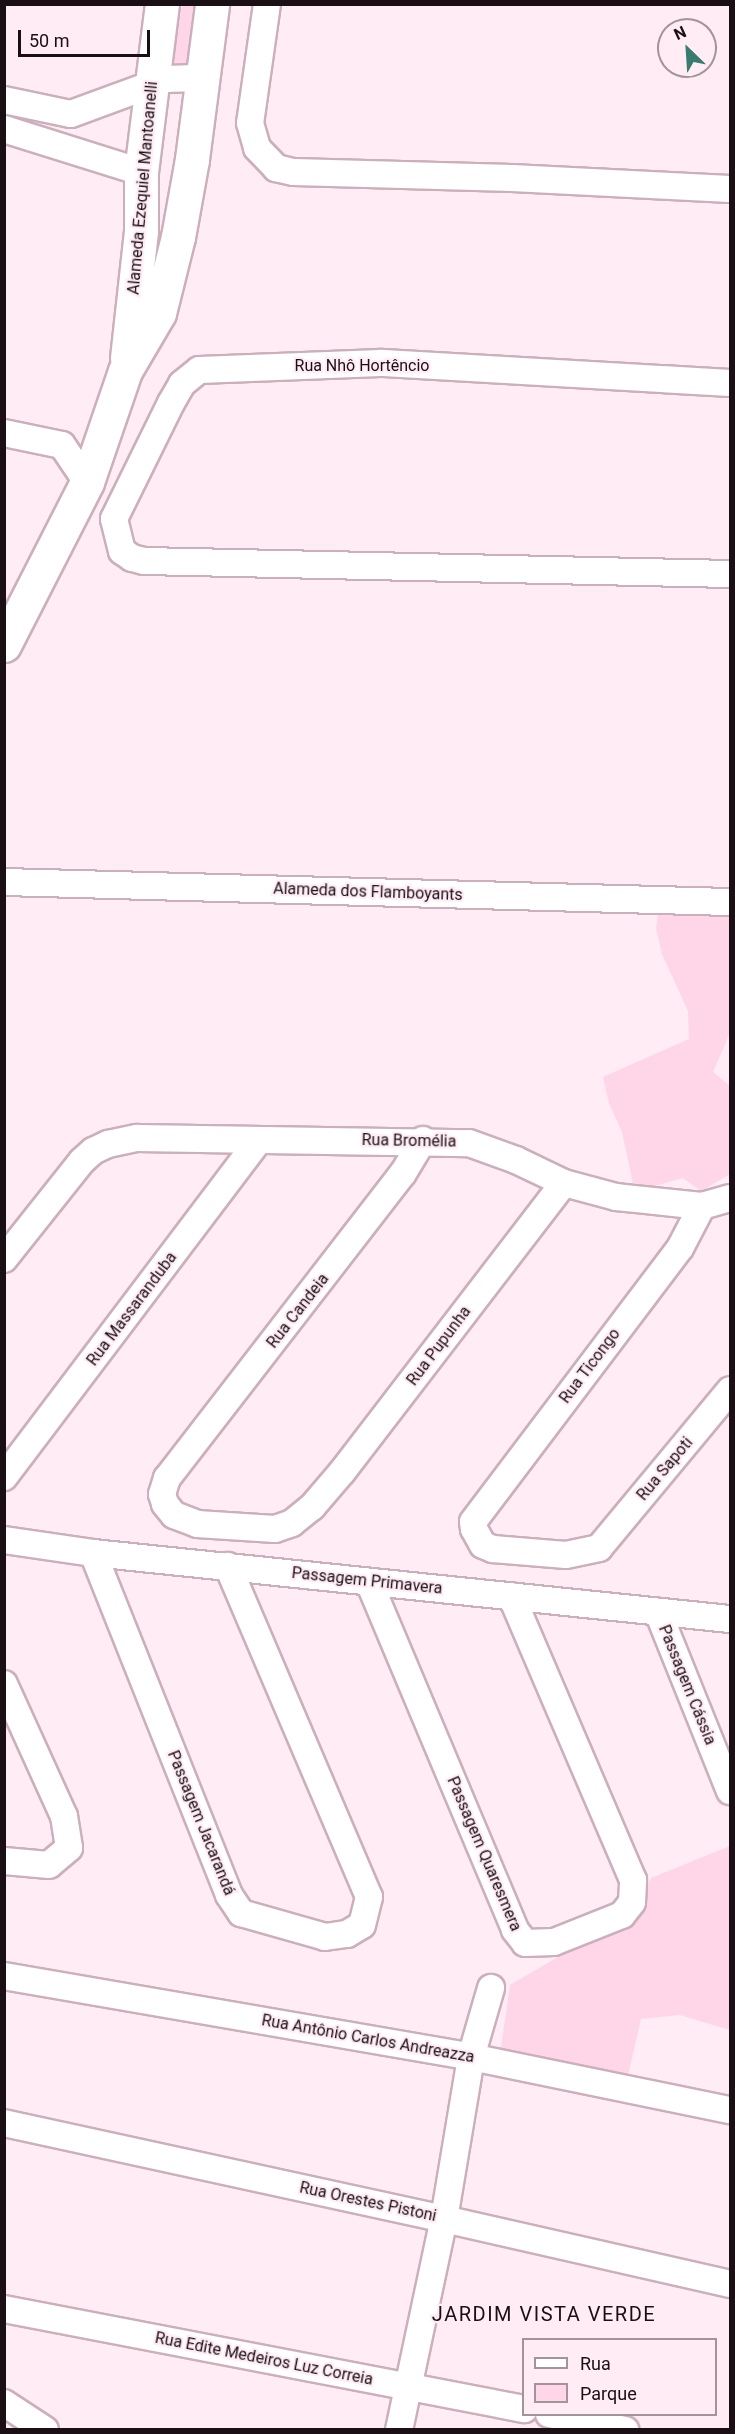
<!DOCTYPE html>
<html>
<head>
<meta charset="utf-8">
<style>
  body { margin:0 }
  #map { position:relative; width:735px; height:2434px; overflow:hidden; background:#ffecf4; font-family:Roboto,sans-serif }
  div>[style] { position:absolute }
  .green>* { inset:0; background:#ffd5e8 }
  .roads { filter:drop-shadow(2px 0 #ccafbc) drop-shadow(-2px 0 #ccafbc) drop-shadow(0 2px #ccafbc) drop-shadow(0 -2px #ccafbc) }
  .minor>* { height:26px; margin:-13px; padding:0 13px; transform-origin:13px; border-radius:13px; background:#fff }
  .major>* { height:33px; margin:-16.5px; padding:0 16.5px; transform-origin:16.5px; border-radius:16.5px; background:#fff }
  span { translate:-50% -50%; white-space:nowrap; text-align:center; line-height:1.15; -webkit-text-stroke:4.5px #ffecf4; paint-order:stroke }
  .street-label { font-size:16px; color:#190f14 }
  .quarter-label { font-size:20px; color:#190f14; letter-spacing:1.5px }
  .frame { position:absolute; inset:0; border:6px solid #190f14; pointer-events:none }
  .legend { position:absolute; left:522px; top:2338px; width:195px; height:78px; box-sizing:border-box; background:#ffecf4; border:2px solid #a3949a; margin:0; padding:8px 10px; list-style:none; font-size:18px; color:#190f14 }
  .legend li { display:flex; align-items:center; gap:12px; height:30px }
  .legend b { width:30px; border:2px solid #a3949a }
  .north { position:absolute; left:657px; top:18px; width:60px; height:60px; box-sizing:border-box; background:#ffecf4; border:2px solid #a3949a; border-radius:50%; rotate:335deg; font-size:16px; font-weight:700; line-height:24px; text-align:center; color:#190f14 }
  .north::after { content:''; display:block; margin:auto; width:21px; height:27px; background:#397c6f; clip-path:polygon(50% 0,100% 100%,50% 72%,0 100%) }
  .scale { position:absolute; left:18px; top:30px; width:132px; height:27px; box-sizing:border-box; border:3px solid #190f14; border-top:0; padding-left:8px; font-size:18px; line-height:21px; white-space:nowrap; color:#190f14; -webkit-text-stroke:4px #ffecf4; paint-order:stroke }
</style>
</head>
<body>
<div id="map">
  <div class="green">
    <i style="clip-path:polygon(182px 5px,206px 5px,194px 78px,171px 68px)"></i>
    <i style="clip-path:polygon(730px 910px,730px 1033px,713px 1072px,730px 1086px,730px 1174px,701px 1191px,683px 1178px,651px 1187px,633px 1183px,622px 1132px,609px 1103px,603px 1077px,689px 1039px,688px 1011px,662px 954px,656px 928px,658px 915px)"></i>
    <i style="clip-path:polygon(730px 1846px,730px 2030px,680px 2015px,641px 2019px,626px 2084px,500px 2055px,510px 1985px,637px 1911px,651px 1878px)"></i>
  </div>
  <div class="roads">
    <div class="minor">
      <i style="left:267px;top:4px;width:120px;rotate:98.1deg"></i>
      <i style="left:250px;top:123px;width:26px;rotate:74deg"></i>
      <i style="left:257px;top:148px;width:28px;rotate:46deg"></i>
      <i style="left:276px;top:168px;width:18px;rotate:13deg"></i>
      <i style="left:294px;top:172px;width:218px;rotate:1.6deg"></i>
      <i style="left:512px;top:178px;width:218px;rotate:2.9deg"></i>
      <i style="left:4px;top:100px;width:68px;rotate:11.8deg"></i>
      <i style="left:71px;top:114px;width:101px;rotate:-20.2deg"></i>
      <i style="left:166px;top:79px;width:24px;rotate:-2deg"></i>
      <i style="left:190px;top:78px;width:10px;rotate:17deg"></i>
      <i style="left:4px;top:129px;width:144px;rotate:17.4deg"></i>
      <i style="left:730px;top:383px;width:351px;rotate:-176.7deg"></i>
      <i style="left:380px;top:363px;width:181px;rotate:177.8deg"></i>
      <i style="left:199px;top:370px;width:22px;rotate:141deg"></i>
      <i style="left:182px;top:384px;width:22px;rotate:120deg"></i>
      <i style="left:171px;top:403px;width:129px;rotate:116.2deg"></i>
      <i style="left:114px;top:519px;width:33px;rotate:76deg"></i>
      <i style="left:122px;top:551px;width:12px;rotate:35deg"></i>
      <i style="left:132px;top:558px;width:12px;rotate:14deg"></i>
      <i style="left:144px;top:561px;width:586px;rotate:1.27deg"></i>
      <i style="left:4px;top:433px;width:59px;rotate:11.7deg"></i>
      <i style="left:62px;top:445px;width:45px;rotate:56deg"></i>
      <i style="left:4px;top:882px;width:726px;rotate:1.58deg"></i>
      <i style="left:423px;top:1140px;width:39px;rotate:121deg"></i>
      <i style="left:403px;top:1173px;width:386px;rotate:127.7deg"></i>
      <i style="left:167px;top:1478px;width:17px;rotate:107deg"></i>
      <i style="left:162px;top:1494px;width:10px;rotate:73deg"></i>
      <i style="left:165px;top:1504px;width:14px;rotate:51deg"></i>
      <i style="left:174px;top:1515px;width:25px;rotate:21deg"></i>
      <i style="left:197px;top:1524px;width:78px;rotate:3.7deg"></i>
      <i style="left:275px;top:1529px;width:18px;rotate:-19deg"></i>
      <i style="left:292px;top:1523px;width:26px;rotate:-39deg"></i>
      <i style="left:312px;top:1507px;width:46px;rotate:-49.4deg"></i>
      <i style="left:342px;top:1472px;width:364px;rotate:-52.5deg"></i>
      <i style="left:702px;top:1206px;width:47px;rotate:117.6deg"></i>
      <i style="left:680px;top:1248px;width:343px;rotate:127.1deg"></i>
      <i style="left:473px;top:1522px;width:7px;rotate:82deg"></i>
      <i style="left:474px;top:1529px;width:18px;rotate:61deg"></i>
      <i style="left:483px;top:1545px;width:11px;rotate:22deg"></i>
      <i style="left:493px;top:1549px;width:73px;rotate:4.7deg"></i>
      <i style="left:566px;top:1555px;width:34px;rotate:-12deg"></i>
      <i style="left:599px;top:1548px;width:205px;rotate:-50.3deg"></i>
      <i style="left:4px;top:1259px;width:125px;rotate:-51.5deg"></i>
      <i style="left:82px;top:1161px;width:15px;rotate:-42deg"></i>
      <i style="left:93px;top:1151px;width:17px;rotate:-25deg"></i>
      <i style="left:108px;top:1144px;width:30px;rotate:-12deg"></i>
      <i style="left:137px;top:1138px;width:332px;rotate:0.9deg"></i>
      <i style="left:469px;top:1143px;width:50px;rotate:19.9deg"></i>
      <i style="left:516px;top:1160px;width:53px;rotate:25.6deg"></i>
      <i style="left:564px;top:1183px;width:54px;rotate:15.1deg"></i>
      <i style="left:616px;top:1197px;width:86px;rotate:6deg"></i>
      <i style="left:702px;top:1206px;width:29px;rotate:-16deg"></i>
      <i style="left:4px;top:1477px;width:421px;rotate:-52.9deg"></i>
      <i style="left:4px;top:1540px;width:90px;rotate:8.3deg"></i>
      <i style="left:93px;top:1553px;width:640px;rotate:5.92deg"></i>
      <i style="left:93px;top:1553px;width:368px;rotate:68.3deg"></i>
      <i style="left:229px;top:1895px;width:22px;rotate:56deg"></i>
      <i style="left:241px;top:1913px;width:87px;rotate:15.9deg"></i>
      <i style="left:325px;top:1937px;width:22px;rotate:-8deg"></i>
      <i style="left:347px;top:1934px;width:17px;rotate:-31deg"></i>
      <i style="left:362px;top:1925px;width:29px;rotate:-76deg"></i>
      <i style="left:369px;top:1897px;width:360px;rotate:-113.1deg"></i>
      <i style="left:369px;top:1582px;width:377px;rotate:67.2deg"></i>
      <i style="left:515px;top:1930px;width:16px;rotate:52deg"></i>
      <i style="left:525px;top:1943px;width:29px;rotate:-2deg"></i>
      <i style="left:554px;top:1942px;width:73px;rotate:-21.7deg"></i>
      <i style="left:622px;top:1915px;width:16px;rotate:-52deg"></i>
      <i style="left:632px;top:1902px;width:22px;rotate:-87deg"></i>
      <i style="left:633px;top:1880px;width:309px;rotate:-113.2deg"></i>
      <i style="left:658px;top:1612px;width:193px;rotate:68.1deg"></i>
      <i style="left:4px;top:1684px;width:145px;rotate:65.6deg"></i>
      <i style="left:64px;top:1816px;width:32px;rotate:81deg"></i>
      <i style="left:69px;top:1848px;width:26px;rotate:140deg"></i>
      <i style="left:49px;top:1865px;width:45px;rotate:-174.9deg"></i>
      <i style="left:4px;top:1976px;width:474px;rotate:9.8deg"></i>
      <i style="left:471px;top:2057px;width:264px;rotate:11.6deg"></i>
      <i style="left:4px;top:2123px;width:450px;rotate:12.3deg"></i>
      <i style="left:444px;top:2219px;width:293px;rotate:12.8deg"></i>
      <i style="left:4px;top:2309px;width:530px;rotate:10.89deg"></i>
      <i style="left:4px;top:2403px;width:49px;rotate:33.4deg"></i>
      <i style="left:549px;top:2414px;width:78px;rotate:11.9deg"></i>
      <i style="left:399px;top:2430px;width:216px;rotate:-78deg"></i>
      <i style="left:444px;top:2219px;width:164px;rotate:-80.5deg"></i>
      <i style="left:471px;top:2057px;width:72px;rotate:-73.8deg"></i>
    </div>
    <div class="major">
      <i style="left:127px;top:358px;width:128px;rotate:-83.7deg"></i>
      <i style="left:141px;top:231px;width:59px;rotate:-90deg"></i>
      <i style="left:141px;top:172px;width:169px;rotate:-82.9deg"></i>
      <i style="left:4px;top:645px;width:183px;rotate:-63deg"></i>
      <i style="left:87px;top:482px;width:117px;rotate:-71.1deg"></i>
      <i style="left:125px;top:371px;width:67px;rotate:-59.6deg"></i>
      <i style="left:159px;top:313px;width:78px;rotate:-76deg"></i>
      <i style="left:178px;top:237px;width:79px;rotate:-79.8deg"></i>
      <i style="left:192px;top:159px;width:156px;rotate:-82.6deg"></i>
    </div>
  </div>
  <div class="street-label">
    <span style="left:143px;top:188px;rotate:-85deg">Alameda Ezequiel Mantoanelli</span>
    <span style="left:362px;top:366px">Rua Nhô Hortêncio</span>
    <span style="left:368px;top:892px;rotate:2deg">Alameda dos Flamboyants</span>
    <span style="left:409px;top:1141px;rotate:1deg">Rua Bromélia</span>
    <span style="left:132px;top:1309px;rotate:-53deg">Rua Massaranduba</span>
    <span style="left:298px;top:1311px;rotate:-52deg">Rua Candeia</span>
    <span style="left:439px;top:1346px;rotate:-53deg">Rua Pupunha</span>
    <span style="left:590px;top:1366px;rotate:-53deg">Rua Ticongo</span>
    <span style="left:665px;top:1469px;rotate:-50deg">Rua Sapoti</span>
    <span style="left:367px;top:1581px;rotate:6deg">Passagem Primavera</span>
    <span style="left:687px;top:1685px;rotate:68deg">Passagem Cássia</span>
    <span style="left:201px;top:1823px;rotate:68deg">Passagem Jacarandá</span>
    <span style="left:484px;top:1854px;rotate:67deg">Passagem Quaresmera</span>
    <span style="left:368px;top:2039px;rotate:10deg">Rua Antônio Carlos Andreazza</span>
    <span style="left:368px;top:2202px;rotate:12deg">Rua Orestes Pistoni</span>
    <span style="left:264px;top:2359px;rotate:11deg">Rua Edite Medeiros Luz Correia</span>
  </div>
  <div class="quarter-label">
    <span style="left:544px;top:2314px">JARDIM VISTA VERDE</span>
  </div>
  <div class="frame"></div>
  <ul class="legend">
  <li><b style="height:8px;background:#fff"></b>Rua</li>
  <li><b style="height:16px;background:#ffd5e8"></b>Parque</li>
  </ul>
  <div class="north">N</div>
  <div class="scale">50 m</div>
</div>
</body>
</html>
